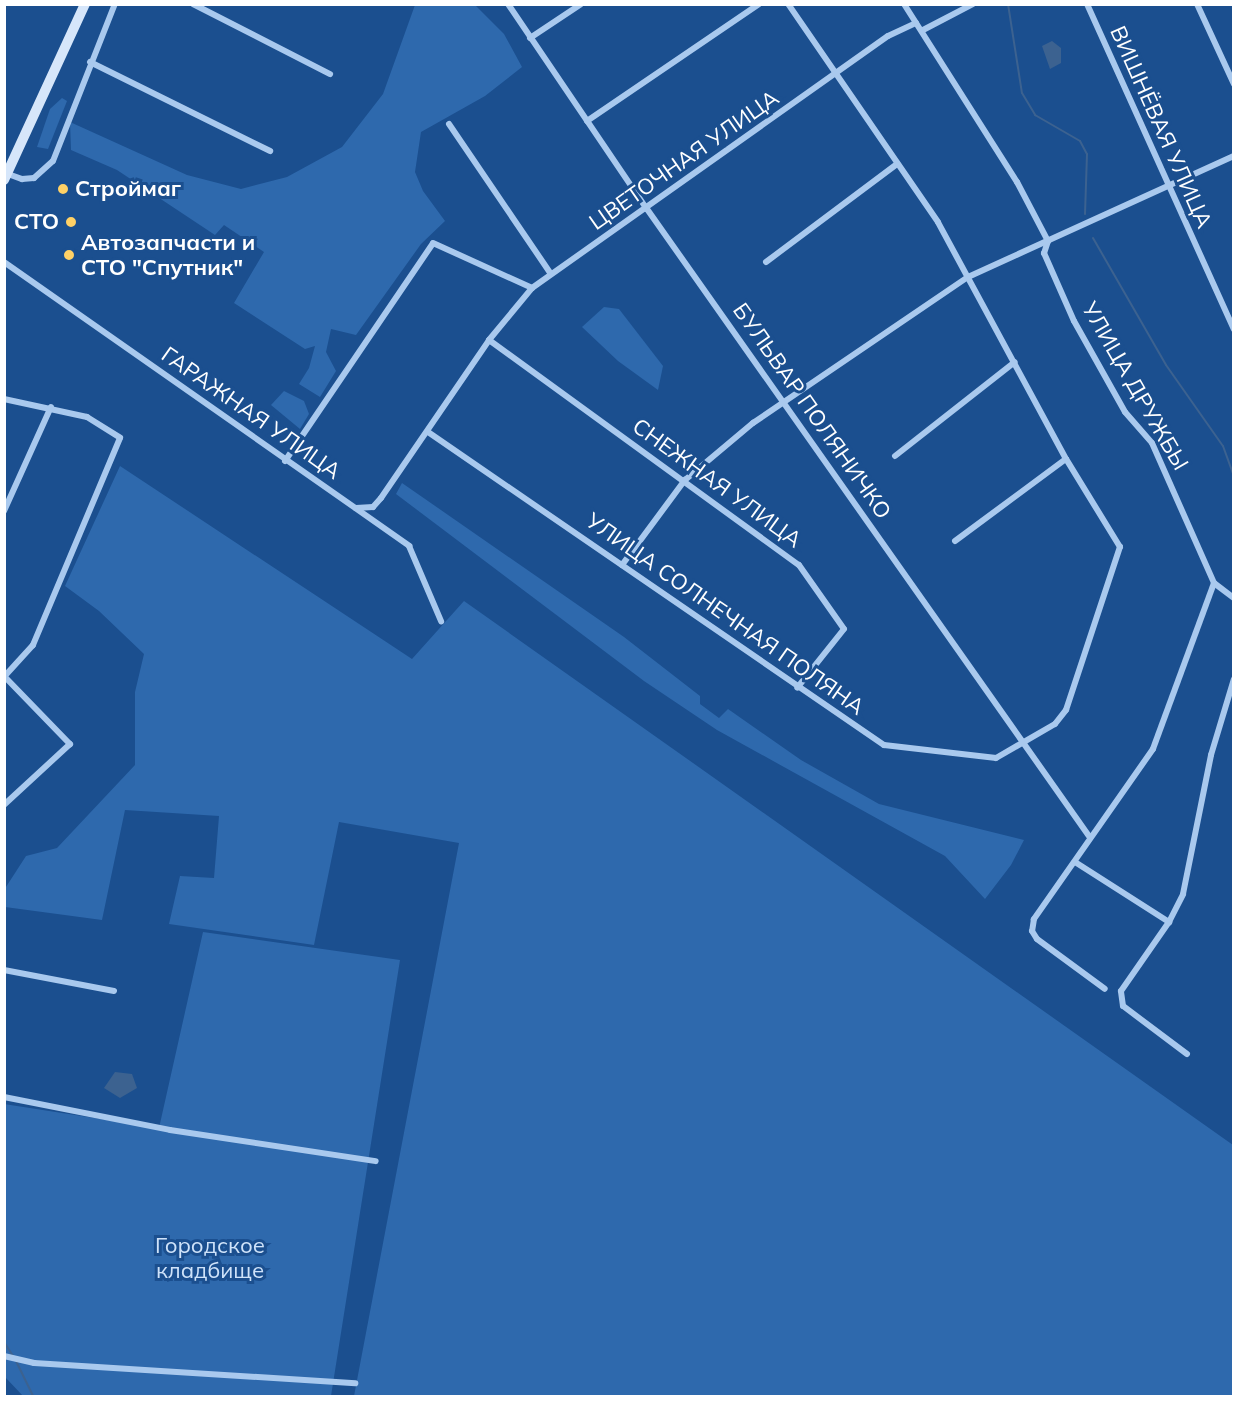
<!DOCTYPE html>
<html>
<head>
<meta charset="utf-8">
<style>
  body { margin:0 }
  #map { position:relative; width:1238px; height:1401px; overflow:hidden; background:#1b4f8f; font-family:Mulish,sans-serif }
  div>[style] { position:absolute }
  .green>* { inset:0; background:#2e69ad }
  .water>* { inset:0; background:#3c6290 }
  .stream>* { height:2px; margin:-1px; padding:0 1px; transform-origin:1px; border-radius:1px; background:#3c6290 }
  .street>* { height:6px; margin:-3px; padding:0 3px; transform-origin:3px; border-radius:3px; background:#a9c9ee }
  .secondary>* { height:10px; margin:-5px; padding:0 5px; transform-origin:5px; border-radius:5px; background:#d6e6fa }
  .dots>* { width:16px; height:16px; translate:-50% -50%; box-sizing:border-box; border:3px solid #1b4f8f; border-radius:50% }
  span { translate:-50% -50%; white-space:nowrap; text-align:center; line-height:1.15; -webkit-text-stroke:6px #1b4f8f; paint-order:stroke }
  .street-label { font-size:22px; color:#fff }
  .poi-label { font-size:22px; color:#fff; font-weight:700 }
  .left { translate:0 -50%; text-align:left }
  .right { translate:-100% -50%; text-align:right }
  .park-label { font-size:22px; color:#cfe3fa }
  .frame { position:absolute; inset:0; border:6px solid #fff; pointer-events:none }
</style>
</head>
<body>
<div id="map">
  <div class="green">
    <i style="clip-path:polygon(415px 5px,475px 5px,504px 34px,522px 67px,485px 96px,421px 132px,415px 172px,423px 191px,445px 221px,421px 244px,356px 335px,331px 329px,326px 352px,336px 371px,320px 397px,299px 384px,309px 368px,315px 346px,305px 349px,234px 303px,264px 252px,224px 225px,215px 235px,117px 170px,71px 150px,70px 122px,187px 175px,241px 189px,287px 177px,342px 147px,383px 94px)"></i>
    <i style="clip-path:polygon(62px 98px,67px 101px,48px 149px,37px 147px,50px 109px)"></i>
    <i style="clip-path:polygon(604px 307px,619px 309px,663px 366px,658px 390px,618px 361px,582px 327px)"></i>
    <i style="clip-path:polygon(284px 391px,304px 401px,309px 414px,300px 429px,271px 405px)"></i>
    <i style="clip-path:polygon(120px 466px,412px 659px,464px 601px,1233px 1145px,1233px 1396px,354px 1396px,459px 843px,339px 822px,314px 945px,169px 924px,180px 876px,214px 878px,219px 816px,125px 810px,102px 920px,5px 907px,4px 890px,26px 856px,57px 848px,135px 765px,135px 692px,144px 654px,99px 611px,65px 586px)"></i>
    <i style="clip-path:polygon(402px 483px,624px 637px,700px 696px,700px 704px,719px 718px,728px 709px,801px 760px,879px 804px,1024px 840px,1011px 865px,985px 899px,945px 856px,717px 730px,644px 681px,396px 494px)"></i>
    <i style="clip-path:polygon(203px 932px,400px 960px,331px 1396px,23px 1396px,5px 1377px,4px 1104px,159px 1128px)"></i>
  </div>
  <div class="water">
    <i style="clip-path:polygon(1052px 41px,1061px 48px,1061px 63px,1050px 69px,1042px 46px)"></i>
    <i style="clip-path:polygon(115px 1072px,132px 1074px,137px 1088px,120px 1098px,104px 1088px)"></i>
  </div>
  <div class="stream">
    <i style="left:1008px;top:4px;width:90px;rotate:81.1deg"></i>
    <i style="left:1022px;top:93px;width:26px;rotate:59deg"></i>
    <i style="left:1035px;top:115px;width:52px;rotate:30deg"></i>
    <i style="left:1080px;top:141px;width:15px;rotate:62deg"></i>
    <i style="left:1087px;top:154px;width:60px;rotate:91.9deg"></i>
    <i style="left:1093px;top:238px;width:146px;rotate:60.1deg"></i>
    <i style="left:1166px;top:365px;width:99px;rotate:54.9deg"></i>
    <i style="left:1223px;top:446px;width:32px;rotate:70deg"></i>
    <i style="left:4px;top:1342px;width:17px;rotate:57deg"></i>
    <i style="left:16px;top:1361px;width:39px;rotate:64deg"></i>
  </div>
  <div class="street">
    <i style="left:193px;top:4px;width:154px;rotate:27.1deg"></i>
    <i style="left:508px;top:4px;width:248px;rotate:55.9deg"></i>
    <i style="left:647px;top:209px;width:767px;rotate:54.82deg"></i>
    <i style="left:904px;top:4px;width:211px;rotate:57.6deg"></i>
    <i style="left:1017px;top:182px;width:67px;rotate:62.3deg"></i>
    <i style="left:1048px;top:241px;width:13px;rotate:108deg"></i>
    <i style="left:1044px;top:253px;width:74px;rotate:66.2deg"></i>
    <i style="left:1074px;top:321px;width:104px;rotate:60.7deg"></i>
    <i style="left:1125px;top:412px;width:41px;rotate:48.9deg"></i>
    <i style="left:1152px;top:443px;width:153px;rotate:66.1deg"></i>
    <i style="left:1214px;top:583px;width:177px;rotate:110.2deg"></i>
    <i style="left:1153px;top:749px;width:208px;rotate:125deg"></i>
    <i style="left:1034px;top:919px;width:12px;rotate:99deg"></i>
    <i style="left:1032px;top:931px;width:9px;rotate:58deg"></i>
    <i style="left:1037px;top:939px;width:84px;rotate:36.3deg"></i>
    <i style="left:1087px;top:4px;width:357px;rotate:65.7deg"></i>
    <i style="left:1197px;top:4px;width:88px;rotate:65.2deg"></i>
    <i style="left:923px;top:30px;width:56px;rotate:-27.5deg"></i>
    <i style="left:530px;top:38px;width:61px;rotate:-33.7deg"></i>
    <i style="left:90px;top:62px;width:201px;rotate:26.3deg"></i>
    <i style="left:587px;top:121px;width:208px;rotate:-34.2deg"></i>
    <i style="left:449px;top:124px;width:181px;rotate:55.8deg"></i>
    <i style="left:8px;top:174px;width:15px;rotate:20deg"></i>
    <i style="left:22px;top:179px;width:12px;rotate:-5deg"></i>
    <i style="left:34px;top:178px;width:25px;rotate:-42deg"></i>
    <i style="left:53px;top:161px;width:169px;rotate:-68.5deg"></i>
    <i style="left:4px;top:262px;width:495px;rotate:35deg"></i>
    <i style="left:409px;top:546px;width:82px;rotate:66.9deg"></i>
    <i style="left:766px;top:262px;width:164px;rotate:-36.8deg"></i>
    <i style="left:489px;top:340px;width:383px;rotate:36deg"></i>
    <i style="left:799px;top:565px;width:78px;rotate:54.9deg"></i>
    <i style="left:844px;top:629px;width:75px;rotate:128.5deg"></i>
    <i style="left:4px;top:399px;width:85px;rotate:12.2deg"></i>
    <i style="left:87px;top:417px;width:39px;rotate:32deg"></i>
    <i style="left:120px;top:438px;width:225px;rotate:112.8deg"></i>
    <i style="left:33px;top:645px;width:43px;rotate:132.2deg"></i>
    <i style="left:428px;top:432px;width:553px;rotate:34.47deg"></i>
    <i style="left:884px;top:745px;width:113px;rotate:6.6deg"></i>
    <i style="left:996px;top:758px;width:68px;rotate:-30deg"></i>
    <i style="left:1055px;top:724px;width:18px;rotate:-52deg"></i>
    <i style="left:1066px;top:710px;width:172px;rotate:-71.7deg"></i>
    <i style="left:1120px;top:547px;width:103px;rotate:-121.5deg"></i>
    <i style="left:1066px;top:459px;width:269px;rotate:-118.4deg"></i>
    <i style="left:938px;top:222px;width:265px;rotate:-124.5deg"></i>
    <i style="left:895px;top:456px;width:152px;rotate:-38.1deg"></i>
    <i style="left:285px;top:461px;width:263px;rotate:-55.8deg"></i>
    <i style="left:433px;top:243px;width:109px;rotate:24.4deg"></i>
    <i style="left:356px;top:508px;width:17px;rotate:-3deg"></i>
    <i style="left:373px;top:507px;width:12px;rotate:-48deg"></i>
    <i style="left:381px;top:498px;width:191px;rotate:-55.6deg"></i>
    <i style="left:489px;top:340px;width:67px;rotate:-50.4deg"></i>
    <i style="left:532px;top:288px;width:436px;rotate:-35.3deg"></i>
    <i style="left:888px;top:36px;width:31px;rotate:-25deg"></i>
    <i style="left:4px;top:511px;width:114px;rotate:-65.7deg"></i>
    <i style="left:955px;top:541px;width:138px;rotate:-36.5deg"></i>
    <i style="left:622px;top:565px;width:106px;rotate:-53.5deg"></i>
    <i style="left:685px;top:480px;width:89px;rotate:-40deg"></i>
    <i style="left:753px;top:423px;width:260px;rotate:-34.2deg"></i>
    <i style="left:968px;top:277px;width:292px;rotate:-24.5deg"></i>
    <i style="left:1214px;top:583px;width:25px;rotate:37deg"></i>
    <i style="left:4px;top:676px;width:95px;rotate:45.9deg"></i>
    <i style="left:70px;top:744px;width:90px;rotate:137.3deg"></i>
    <i style="left:1075px;top:862px;width:112px;rotate:32.6deg"></i>
    <i style="left:4px;top:970px;width:112px;rotate:10.8deg"></i>
    <i style="left:1187px;top:1054px;width:80px;rotate:-143.1deg"></i>
    <i style="left:1123px;top:1006px;width:15px;rotate:-98deg"></i>
    <i style="left:1121px;top:991px;width:84px;rotate:-55.2deg"></i>
    <i style="left:1169px;top:922px;width:31px;rotate:-63deg"></i>
    <i style="left:1183px;top:894px;width:142px;rotate:-78.6deg"></i>
    <i style="left:1211px;top:755px;width:79px;rotate:-73.2deg"></i>
    <i style="left:4px;top:1097px;width:169px;rotate:11.2deg"></i>
    <i style="left:170px;top:1130px;width:208px;rotate:8.6deg"></i>
    <i style="left:4px;top:1356px;width:31px;rotate:13deg"></i>
    <i style="left:34px;top:1363px;width:322px;rotate:3.6deg"></i>
  </div>
  <div class="secondary">
    <i style="left:4px;top:180px;width:194px;rotate:-65.3deg"></i>
  </div>
  <div class="dots">
    <i style="left:63px;top:189px;background:#ffd166"></i>
    <i style="left:71px;top:222px;background:#ffd166"></i>
    <i style="left:69px;top:255px;background:#ffd166"></i>
  </div>
  <div class="street-label">
    <span style="left:1161px;top:127px;rotate:66deg">ВИШНЁВАЯ УЛИЦА</span>
    <span style="left:684px;top:160px;rotate:-35deg">ЦВЕТОЧНАЯ УЛИЦА</span>
    <span style="left:1135px;top:386px;rotate:60deg">УЛИЦА ДРУЖБЫ</span>
    <span style="left:812px;top:411px;rotate:55deg">БУЛЬВАР ПОЛЯНИЧКО</span>
    <span style="left:251px;top:413px;rotate:35deg">ГАРАЖНАЯ УЛИЦА</span>
    <span style="left:717px;top:483px;rotate:36deg">СНЕЖНАЯ УЛИЦА</span>
    <span style="left:725px;top:614px;rotate:35deg">УЛИЦА СОЛНЕЧНАЯ ПОЛЯНА</span>
  </div>
  <div class="poi-label">
    <span class="left" style="left:75px;top:189px">Строймаг</span>
    <span class="right" style="left:59px;top:222px">СТО</span>
    <span class="left" style="left:81px;top:255px">Автозапчасти и<br>СТО "Спутник"</span>
  </div>
  <div class="park-label">
    <span style="left:210px;top:1258px">Городское<br>кладбище</span>
  </div>
  <div class="frame"></div>
</div>
</body>
</html>
